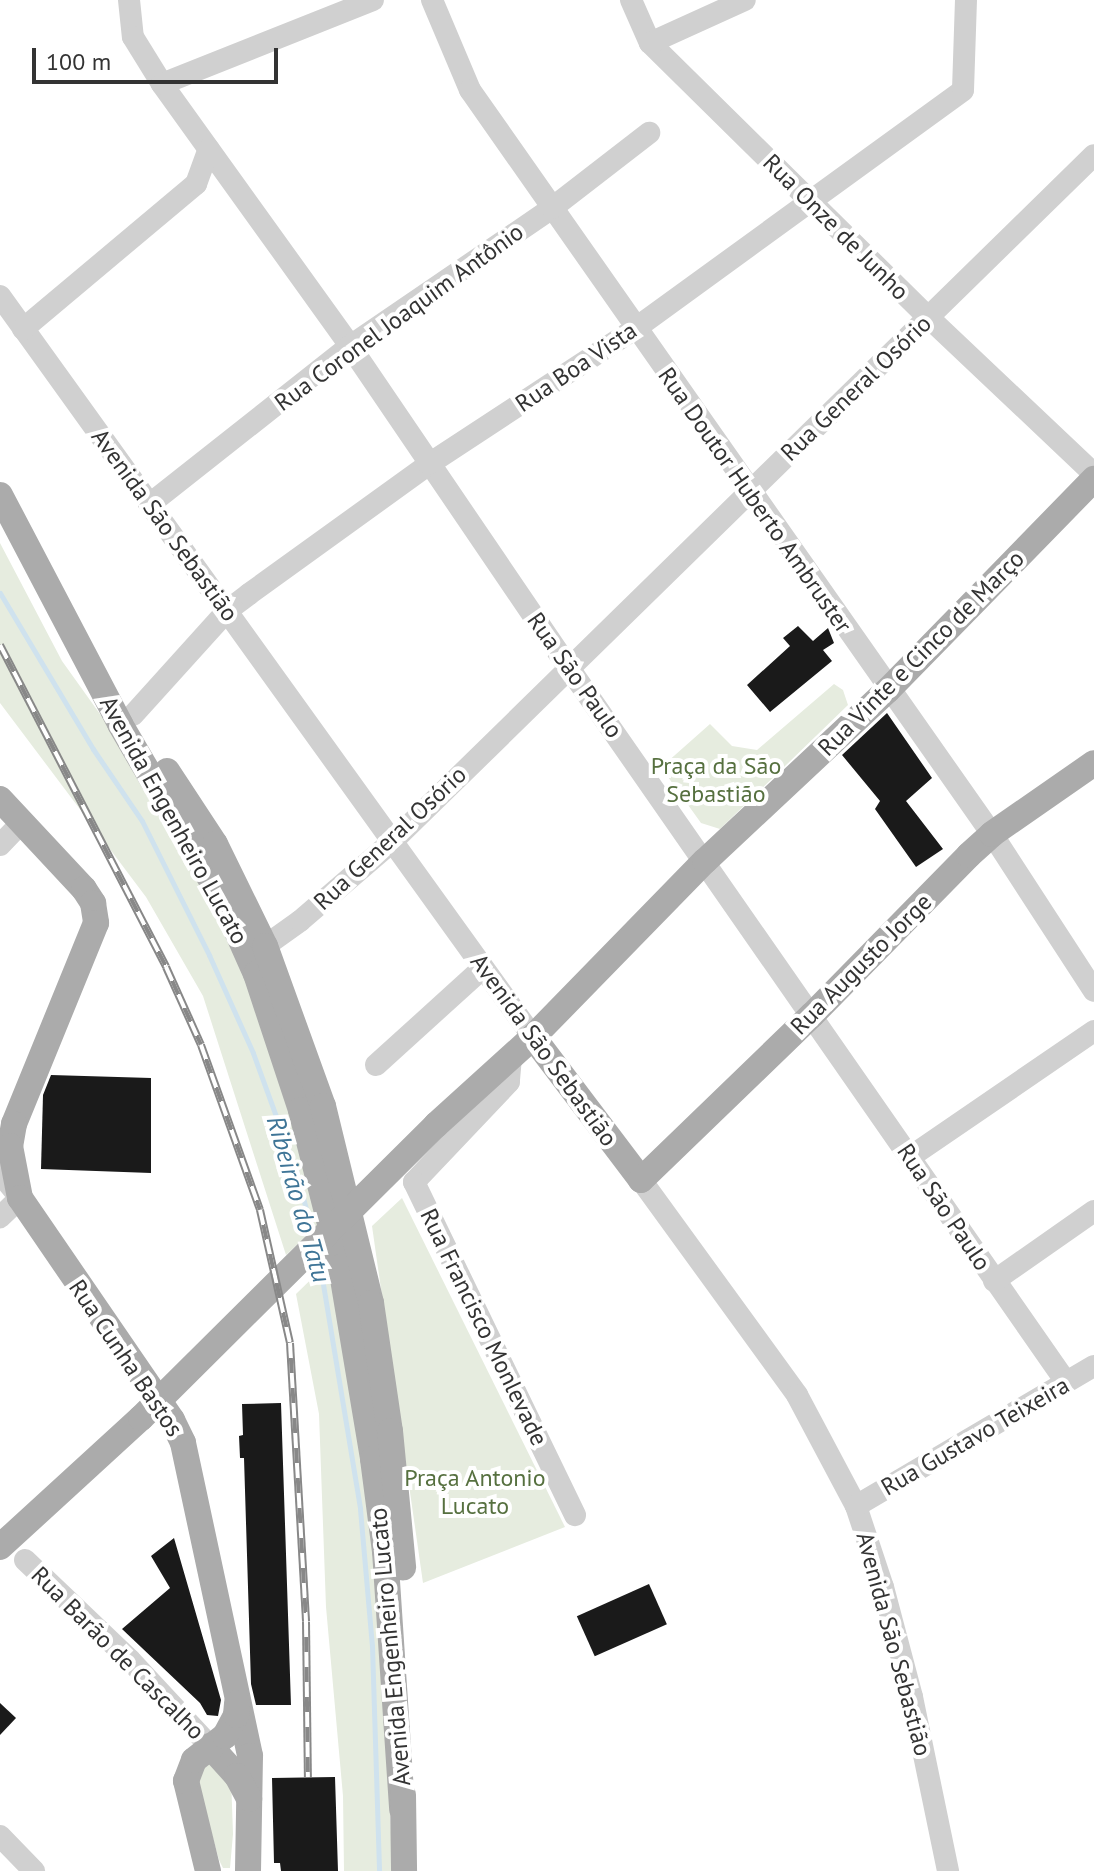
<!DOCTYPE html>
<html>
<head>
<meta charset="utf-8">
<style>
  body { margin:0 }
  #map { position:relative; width:1094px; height:1871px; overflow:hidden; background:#fff; font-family:"PT Sans",sans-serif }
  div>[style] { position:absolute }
  .green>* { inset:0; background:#e6ecdf }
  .stream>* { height:5px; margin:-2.5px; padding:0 2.5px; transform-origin:2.5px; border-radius:2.5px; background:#cfe2ee }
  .building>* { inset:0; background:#1a1a1a; transform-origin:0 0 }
  .minor>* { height:22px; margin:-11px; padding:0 11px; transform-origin:11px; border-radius:11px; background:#d0d0d0 }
  .major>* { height:26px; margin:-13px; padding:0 13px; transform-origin:13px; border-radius:13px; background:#ababab }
  .rail>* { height:8px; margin-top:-4px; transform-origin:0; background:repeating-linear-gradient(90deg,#fff 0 15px,#888 0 30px); box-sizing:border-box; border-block:2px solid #888 }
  span { translate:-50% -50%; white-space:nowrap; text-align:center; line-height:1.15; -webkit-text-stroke:8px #fff; paint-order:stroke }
  .street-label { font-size:24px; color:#333 }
  .park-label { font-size:24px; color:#56703f }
  .water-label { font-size:26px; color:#3f7597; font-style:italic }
  .scale { position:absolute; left:32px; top:48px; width:246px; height:36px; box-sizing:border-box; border:4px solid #333; border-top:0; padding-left:10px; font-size:24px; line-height:28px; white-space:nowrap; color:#333; -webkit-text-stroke:6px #fff; paint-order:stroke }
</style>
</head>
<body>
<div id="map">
  <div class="green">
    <i style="clip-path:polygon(0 543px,62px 661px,125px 749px,224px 923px,257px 1009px,322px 1221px,286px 1255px,203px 996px,146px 897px,0 703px)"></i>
    <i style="clip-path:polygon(834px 684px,843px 690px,848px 705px,720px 829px,701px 823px,668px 777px,666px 763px,710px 724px,732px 746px,757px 750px)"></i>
    <i style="clip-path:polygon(402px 1198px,565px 1527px,423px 1583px,372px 1226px)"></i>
    <i style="clip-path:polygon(333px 1258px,375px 1525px,393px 1871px,344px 1871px,343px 1796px,326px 1607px,319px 1414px,296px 1294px)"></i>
    <i style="clip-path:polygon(212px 1762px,231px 1777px,233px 1834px,230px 1868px,223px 1868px,219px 1860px,197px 1781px,202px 1769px)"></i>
  </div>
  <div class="stream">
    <i style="left:0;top:593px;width:182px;rotate:59.2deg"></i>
    <i style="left:93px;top:749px;width:87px;rotate:55.8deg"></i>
    <i style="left:142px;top:821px;width:150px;rotate:63.4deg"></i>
    <i style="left:209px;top:955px;width:107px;rotate:65.8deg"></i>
    <i style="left:253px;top:1053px;width:126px;rotate:70deg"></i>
    <i style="left:296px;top:1171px;width:67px;rotate:75.3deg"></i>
    <i style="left:318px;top:1254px;width:258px;rotate:80.6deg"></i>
    <i style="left:360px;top:1509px;width:138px;rotate:85deg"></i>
    <i style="left:372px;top:1646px;width:225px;rotate:88.2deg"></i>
  </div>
  <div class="building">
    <i style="clip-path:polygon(798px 626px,813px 641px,828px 628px,834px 643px,823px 650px,832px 661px,770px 712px,747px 685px,790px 646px,783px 638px)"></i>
    <i style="clip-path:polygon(887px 713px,932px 778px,906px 801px,943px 849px,916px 867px,875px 809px,880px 801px,842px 755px)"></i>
    <i style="clip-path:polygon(51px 1075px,151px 1078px,151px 1173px,41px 1169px,43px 1095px)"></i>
    <i style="clip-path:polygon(281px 1403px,291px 1705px,256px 1705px,251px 1684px,244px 1458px,240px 1458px,239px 1436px,243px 1435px,242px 1404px)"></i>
    <i style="clip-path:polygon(174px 1538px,221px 1700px,218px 1716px,207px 1715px,200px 1703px,122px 1629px,170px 1588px,151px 1556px)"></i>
    <i style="left:649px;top:1584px;width:44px;height:79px;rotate:66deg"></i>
    <i style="clip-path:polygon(0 1703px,16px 1718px,0 1735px)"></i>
    <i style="clip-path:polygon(335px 1777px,338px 1871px,281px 1871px,280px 1863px,274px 1863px,272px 1778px)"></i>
  </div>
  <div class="minor">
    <i style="left:129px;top:0;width:37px;rotate:84deg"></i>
    <i style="left:133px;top:37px;width:55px;rotate:58.3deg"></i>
    <i style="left:162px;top:84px;width:322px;rotate:54.3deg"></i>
    <i style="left:350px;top:346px;width:389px;rotate:55.8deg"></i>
    <i style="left:569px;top:668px;width:870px;rotate:55.16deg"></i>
    <i style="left:432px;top:0;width:98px;rotate:67.1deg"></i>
    <i style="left:470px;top:90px;width:909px;rotate:54.95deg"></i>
    <i style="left:992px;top:834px;width:187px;rotate:57deg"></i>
    <i style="left:631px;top:0;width:47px;rotate:66.2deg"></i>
    <i style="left:650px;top:43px;width:390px;rotate:44.6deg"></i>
    <i style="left:928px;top:317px;width:228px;rotate:43.4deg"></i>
    <i style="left:650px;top:43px;width:104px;rotate:-24.4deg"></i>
    <i style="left:162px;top:84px;width:227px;rotate:-21.7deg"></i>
    <i style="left:0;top:296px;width:913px;rotate:54.27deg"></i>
    <i style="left:23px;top:329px;width:226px;rotate:-40deg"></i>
    <i style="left:196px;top:184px;width:37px;rotate:-70deg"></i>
    <i style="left:150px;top:504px;width:255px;rotate:-38.3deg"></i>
    <i style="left:350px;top:346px;width:245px;rotate:-34.3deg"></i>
    <i style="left:552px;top:208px;width:123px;rotate:-37.7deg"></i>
    <i style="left:133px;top:715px;width:142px;rotate:-47.9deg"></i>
    <i style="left:228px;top:610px;width:26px;rotate:-37deg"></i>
    <i style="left:249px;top:594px;width:222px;rotate:-35.8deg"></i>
    <i style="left:429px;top:464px;width:248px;rotate:-33.3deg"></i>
    <i style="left:636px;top:328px;width:404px;rotate:-36deg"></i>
    <i style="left:963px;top:90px;width:90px;rotate:-88.1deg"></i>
    <i style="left:0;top:845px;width:32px;rotate:-46deg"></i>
    <i style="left:265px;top:946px;width:43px;rotate:-35.5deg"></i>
    <i style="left:300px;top:921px;width:121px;rotate:-40.7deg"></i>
    <i style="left:392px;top:842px;width:982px;rotate:-44.38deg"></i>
    <i style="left:511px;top:1057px;width:25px;rotate:95deg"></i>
    <i style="left:509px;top:1082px;width:138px;rotate:133.5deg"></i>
    <i style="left:414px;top:1182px;width:370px;rotate:64.2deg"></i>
    <i style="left:376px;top:1065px;width:144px;rotate:-42.2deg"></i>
    <i style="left:910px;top:1157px;width:223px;rotate:-34.4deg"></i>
    <i style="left:0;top:1173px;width:32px;rotate:51deg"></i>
    <i style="left:20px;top:1198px;width:28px;rotate:136deg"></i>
    <i style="left:641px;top:1180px;width:266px;rotate:54deg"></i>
    <i style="left:797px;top:1395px;width:126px;rotate:62deg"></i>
    <i style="left:856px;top:1506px;width:85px;rotate:71.6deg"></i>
    <i style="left:883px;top:1587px;width:114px;rotate:75.2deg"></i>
    <i style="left:912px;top:1697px;width:178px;rotate:78.3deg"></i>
    <i style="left:994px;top:1281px;width:122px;rotate:-35deg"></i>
    <i style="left:856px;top:1506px;width:276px;rotate:-30.5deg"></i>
    <i style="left:25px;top:1560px;width:145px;rotate:43.6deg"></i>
    <i style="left:130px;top:1660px;width:117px;rotate:47.1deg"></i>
    <i style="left:0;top:1836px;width:49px;rotate:45.8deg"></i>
  </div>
  <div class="major">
    <i style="left:0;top:495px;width:259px;rotate:62.3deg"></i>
    <i style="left:120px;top:724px;width:204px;rotate:59.7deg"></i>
    <i style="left:223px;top:900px;width:81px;rotate:66deg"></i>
    <i style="left:256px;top:974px;width:143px;rotate:71.7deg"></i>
    <i style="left:301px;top:1110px;width:162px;rotate:75.7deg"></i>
    <i style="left:341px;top:1267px;width:195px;rotate:80.5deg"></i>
    <i style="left:373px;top:1459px;width:93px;rotate:82.6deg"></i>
    <i style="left:385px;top:1551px;width:259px;rotate:86.2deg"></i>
    <i style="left:167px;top:771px;width:87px;rotate:56.7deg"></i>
    <i style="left:215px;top:844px;width:114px;rotate:63.9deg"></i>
    <i style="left:265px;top:946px;width:170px;rotate:70.1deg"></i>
    <i style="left:323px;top:1106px;width:203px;rotate:76.3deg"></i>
    <i style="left:371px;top:1303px;width:129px;rotate:81.6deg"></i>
    <i style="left:390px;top:1431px;width:137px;rotate:84.5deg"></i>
    <i style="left:0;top:799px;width:123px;rotate:47deg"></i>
    <i style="left:84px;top:889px;width:17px;rotate:57deg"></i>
    <i style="left:93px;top:903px;width:20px;rotate:81deg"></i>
    <i style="left:96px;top:923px;width:217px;rotate:112.2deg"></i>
    <i style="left:14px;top:1124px;width:22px;rotate:100deg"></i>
    <i style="left:10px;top:1146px;width:53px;rotate:79.1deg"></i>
    <i style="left:20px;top:1198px;width:269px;rotate:55.6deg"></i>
    <i style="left:172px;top:1420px;width:25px;rotate:64deg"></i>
    <i style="left:183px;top:1443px;width:320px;rotate:77.9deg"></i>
    <i style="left:250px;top:1756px;width:115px;rotate:91deg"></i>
    <i style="left:533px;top:1037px;width:179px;rotate:52.9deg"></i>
    <i style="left:641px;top:1180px;width:238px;rotate:-44deg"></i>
    <i style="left:812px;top:1015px;width:224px;rotate:-45.5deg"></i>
    <i style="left:969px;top:855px;width:31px;rotate:-42deg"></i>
    <i style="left:992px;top:834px;width:124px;rotate:-34.8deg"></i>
    <i style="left:0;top:1547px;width:191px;rotate:-42.5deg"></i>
    <i style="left:141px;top:1418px;width:416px;rotate:-44.8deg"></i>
    <i style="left:436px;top:1125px;width:131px;rotate:-42.2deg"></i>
    <i style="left:533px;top:1037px;width:246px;rotate:-45.7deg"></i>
    <i style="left:705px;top:861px;width:250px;rotate:-43.1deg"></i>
    <i style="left:888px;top:690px;width:295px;rotate:-45.7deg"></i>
    <i style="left:210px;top:1746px;width:40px;rotate:48deg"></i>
    <i style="left:237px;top:1776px;width:26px;rotate:62deg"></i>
    <i style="left:403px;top:1795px;width:76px;rotate:89.2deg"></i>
    <i style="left:208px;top:1871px;width:93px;rotate:-103.7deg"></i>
    <i style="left:186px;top:1781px;width:22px;rotate:-69deg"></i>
    <i style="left:194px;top:1760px;width:39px;rotate:-38deg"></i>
    <i style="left:225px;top:1736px;width:24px;rotate:-62deg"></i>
    <i style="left:236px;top:1715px;width:12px;rotate:-85deg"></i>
  </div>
  <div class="rail">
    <i style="left:0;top:645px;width:362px;rotate:62.7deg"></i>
    <i style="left:166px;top:967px;width:85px;rotate:65.8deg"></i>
    <i style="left:201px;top:1045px;width:175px;rotate:70.3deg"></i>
    <i style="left:260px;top:1210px;width:136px;rotate:77.3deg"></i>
    <i style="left:290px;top:1343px;width:279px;rotate:86.7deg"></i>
    <i style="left:306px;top:1622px;width:155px;rotate:89.3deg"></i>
  </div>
  <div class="street-label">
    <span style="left:836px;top:227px;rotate:45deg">Rua Onze de Junho</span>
    <span style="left:399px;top:317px;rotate:-36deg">Rua Coronel Joaquim Antônio</span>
    <span style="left:576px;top:367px;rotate:-34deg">Rua Boa Vista</span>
    <span style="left:856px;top:388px;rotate:-44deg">Rua General Osório</span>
    <span style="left:755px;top:500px;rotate:55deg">Rua Doutor Huberto Ambruster</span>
    <span style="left:165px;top:525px;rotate:54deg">Avenida São Sebastião</span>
    <span style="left:921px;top:653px;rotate:-45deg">Rua Vinte e Cinco de Março</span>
    <span style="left:575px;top:675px;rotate:55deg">Rua São Paulo</span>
    <span style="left:174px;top:820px;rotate:61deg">Avenida Engenheiro Lucato</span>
    <span style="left:390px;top:838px;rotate:-43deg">Rua General Osório</span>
    <span style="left:861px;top:964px;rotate:-45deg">Rua Augusto Jorge</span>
    <span style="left:544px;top:1050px;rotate:54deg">Avenida São Sebastião</span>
    <span style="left:944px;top:1207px;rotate:56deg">Rua São Paulo</span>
    <span style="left:484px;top:1327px;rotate:64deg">Rua Francisco Monlevade</span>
    <span style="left:126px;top:1358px;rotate:56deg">Rua Cunha Bastos</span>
    <span style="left:975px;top:1436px;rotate:-30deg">Rua Gustavo Teixeira</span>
    <span style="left:894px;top:1644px;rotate:75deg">Avenida São Sebastião</span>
    <span style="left:390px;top:1647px;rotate:-95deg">Avenida Engenheiro Lucato</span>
    <span style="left:118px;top:1653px;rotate:45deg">Rua Barão de Cascalho</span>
  </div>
  <div class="park-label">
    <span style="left:716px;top:780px">Praça da São<br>Sebastião</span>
    <span style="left:475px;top:1492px">Praça Antonio<br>Lucato</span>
  </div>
  <div class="water-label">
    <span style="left:299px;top:1199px;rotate:74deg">Ribeirão do Tatu</span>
  </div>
  <div class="scale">100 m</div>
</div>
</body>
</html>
